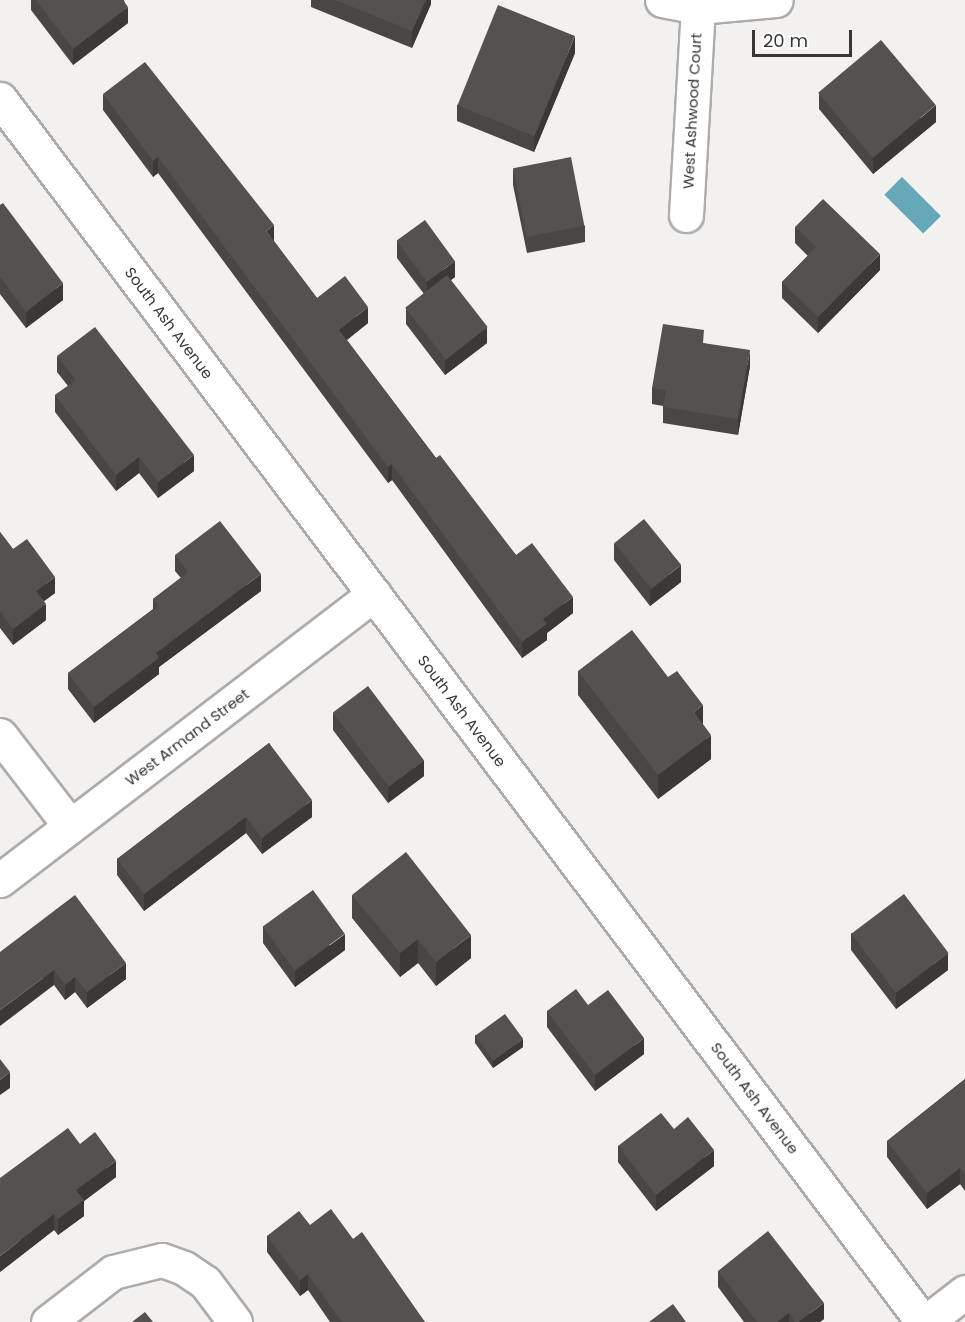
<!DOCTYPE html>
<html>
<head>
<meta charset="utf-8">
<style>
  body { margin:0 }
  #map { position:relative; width:965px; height:1322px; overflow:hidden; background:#f3f1ef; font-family:Poppins,sans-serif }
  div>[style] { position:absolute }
  .water>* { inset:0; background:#67a8b8; transform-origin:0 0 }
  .roads { filter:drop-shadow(2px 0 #aeacaa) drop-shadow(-2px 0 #aeacaa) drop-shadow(0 2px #aeacaa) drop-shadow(0 -2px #aeacaa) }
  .street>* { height:33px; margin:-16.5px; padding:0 16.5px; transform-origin:16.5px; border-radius:16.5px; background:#fff }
  .secondary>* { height:33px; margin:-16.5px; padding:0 16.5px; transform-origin:16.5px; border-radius:16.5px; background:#fff }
  .wall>* { inset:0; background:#484745 }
  .shaded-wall>* { inset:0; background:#3b3938 }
  .building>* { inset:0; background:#545250; transform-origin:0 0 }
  span { translate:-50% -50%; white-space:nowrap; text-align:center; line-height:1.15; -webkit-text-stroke:6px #fff; paint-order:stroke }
  .street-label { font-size:15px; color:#373635 }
  .scale { position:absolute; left:752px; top:30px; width:100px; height:27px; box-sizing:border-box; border:3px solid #373635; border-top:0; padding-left:8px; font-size:18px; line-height:21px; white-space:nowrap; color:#373635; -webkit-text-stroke:4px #fff; paint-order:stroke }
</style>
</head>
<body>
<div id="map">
  <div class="water">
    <i style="left:902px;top:177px;width:55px;height:25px;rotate:45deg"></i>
  </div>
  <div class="roads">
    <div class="street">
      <i style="left:662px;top:0;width:37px;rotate:11deg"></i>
      <i style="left:698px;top:7px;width:78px;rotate:-5.1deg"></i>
      <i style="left:686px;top:215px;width:208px;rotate:-86.7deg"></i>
      <i style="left:0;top:735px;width:115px;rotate:52.4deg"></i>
      <i style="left:0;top:880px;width:471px;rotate:-37.4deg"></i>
      <i style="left:48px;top:1322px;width:82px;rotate:-37.6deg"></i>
      <i style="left:113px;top:1272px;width:50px;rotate:-13.8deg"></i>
      <i style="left:162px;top:1260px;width:23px;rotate:20deg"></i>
      <i style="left:184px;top:1268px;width:25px;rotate:34deg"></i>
      <i style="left:205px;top:1282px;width:50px;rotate:53.1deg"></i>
      <i style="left:926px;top:1322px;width:49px;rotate:-37.6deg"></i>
    </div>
    <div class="secondary">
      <i style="left:0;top:99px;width:1532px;rotate:52.96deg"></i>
    </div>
  </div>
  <div class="wall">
    <i style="clip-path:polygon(31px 0,124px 0,128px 23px,73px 65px,31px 10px)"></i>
    <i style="clip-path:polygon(311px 0,431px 0,431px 4px,412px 48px,311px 7px)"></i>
    <i style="clip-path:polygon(575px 53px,534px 152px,457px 121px,457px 105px)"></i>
    <i style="clip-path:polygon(819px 93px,936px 122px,873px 174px,819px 109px)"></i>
    <i style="clip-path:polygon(103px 94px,274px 241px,317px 298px,368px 323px,347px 340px,436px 458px,516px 555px,573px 613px,547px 633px,547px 640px,522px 658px,392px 480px,388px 483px,158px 173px,153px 177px,103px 110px)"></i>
    <i style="clip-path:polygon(513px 169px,585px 226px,585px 242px,527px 253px,513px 185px)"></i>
    <i style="clip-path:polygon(0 205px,63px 300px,26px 328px,0 294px)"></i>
    <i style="clip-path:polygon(795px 227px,880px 270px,818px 333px,782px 298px,782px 282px,808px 256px,795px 243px)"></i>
    <i style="clip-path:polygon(397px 241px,455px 277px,451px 280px,487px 343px,445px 375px,406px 324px,406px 308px,424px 294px,397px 258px)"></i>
    <i style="clip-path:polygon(704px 343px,750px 366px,738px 435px,663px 423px,663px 406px,652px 404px,652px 388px)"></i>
    <i style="clip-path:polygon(57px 356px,194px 471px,158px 498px,139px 473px,116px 491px,55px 412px,55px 395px,68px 386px,57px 372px)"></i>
    <i style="clip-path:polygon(0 532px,13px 549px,55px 593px,44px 601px,46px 620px,13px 645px,0 628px)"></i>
    <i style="clip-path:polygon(614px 543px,681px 582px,650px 606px,614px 560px)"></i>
    <i style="clip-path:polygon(175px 555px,261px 591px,159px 667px,159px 674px,94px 723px,68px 689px,68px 673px,153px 609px,153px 599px,181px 578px,175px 571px)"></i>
    <i style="clip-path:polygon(578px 671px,703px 725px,711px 759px,658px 799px,578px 695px)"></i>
    <i style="clip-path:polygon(333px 713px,424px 776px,388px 803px,333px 730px)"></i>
    <i style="clip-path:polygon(269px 743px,312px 817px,262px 854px,246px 833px,144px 911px,117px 875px,117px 859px)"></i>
    <i style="clip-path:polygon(352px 895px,471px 958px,436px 986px,418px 963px,400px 977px,352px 918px)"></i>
    <i style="clip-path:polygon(263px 926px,345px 950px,295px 987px,263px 943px)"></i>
    <i style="clip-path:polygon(851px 933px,948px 970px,896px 1009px,851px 950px)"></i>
    <i style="clip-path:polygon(0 952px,126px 979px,87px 1008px,75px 992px,65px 1000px,54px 985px)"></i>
    <i style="clip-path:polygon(588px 1005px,644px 1054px,595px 1091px,547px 1027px,547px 1011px)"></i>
    <i style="clip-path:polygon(475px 1035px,523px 1047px,493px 1068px,475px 1043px)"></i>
    <i style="clip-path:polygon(965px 1079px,965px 1191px,960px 1184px,927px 1209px,887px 1157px,887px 1141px)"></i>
    <i style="clip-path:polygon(674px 1129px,714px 1166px,656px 1211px,618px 1162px,618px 1146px)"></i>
    <i style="clip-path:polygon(80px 1144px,116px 1177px,84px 1201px,84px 1216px,58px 1235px,54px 1230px,0 1272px)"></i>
    <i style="clip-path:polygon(310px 1225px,353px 1239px,425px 1322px,330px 1322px,308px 1290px,300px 1296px,267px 1252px,267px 1236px)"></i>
    <i style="clip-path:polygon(718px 1271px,824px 1319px,820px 1322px,744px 1322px,718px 1287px)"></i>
  </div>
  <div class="shaded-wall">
    <i style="clip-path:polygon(426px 0,431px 0,431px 4px,412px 48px,412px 31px)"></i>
    <i style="clip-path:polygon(128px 7px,128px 23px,73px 65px,73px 49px)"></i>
    <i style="clip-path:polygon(575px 36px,575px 53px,534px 152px,534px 136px)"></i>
    <i style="clip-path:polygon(936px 105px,936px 122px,873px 174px,873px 158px)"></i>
    <i style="clip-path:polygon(158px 157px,158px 173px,153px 177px,153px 161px)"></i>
    <i style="clip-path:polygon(274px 225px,274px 242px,266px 231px)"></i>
    <i style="clip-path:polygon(880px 254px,880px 270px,818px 333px,818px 317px)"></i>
    <i style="clip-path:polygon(455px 261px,455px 277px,427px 298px,427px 282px)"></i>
    <i style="clip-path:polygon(63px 283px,63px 300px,26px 328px,26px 312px)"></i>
    <i style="clip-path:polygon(368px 307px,368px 323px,339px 346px,339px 330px)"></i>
    <i style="clip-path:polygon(487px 327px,487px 343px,445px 375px,445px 359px)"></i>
    <i style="clip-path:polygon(750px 350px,750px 366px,738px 435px,738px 419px)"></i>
    <i style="clip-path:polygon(194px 455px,194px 471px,158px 498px,158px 482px)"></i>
    <i style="clip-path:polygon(139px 457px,139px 473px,116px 491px,116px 475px)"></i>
    <i style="clip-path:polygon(392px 464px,392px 480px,388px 483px,388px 467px)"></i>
    <i style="clip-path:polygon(681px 565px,681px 582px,650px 606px,650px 590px)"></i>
    <i style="clip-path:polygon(261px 574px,261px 591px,159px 667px,159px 674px,94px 723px,94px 707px,156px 653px)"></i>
    <i style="clip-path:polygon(55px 577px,55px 593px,36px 607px,36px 591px)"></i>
    <i style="clip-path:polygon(573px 597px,573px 613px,547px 633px,547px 640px,522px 658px,522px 642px,543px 619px)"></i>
    <i style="clip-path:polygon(46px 604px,46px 620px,13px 645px,13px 629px)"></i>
    <i style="clip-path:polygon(703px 705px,703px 729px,694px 712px)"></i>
    <i style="clip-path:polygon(711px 735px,711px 759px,658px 799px,658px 775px)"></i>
    <i style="clip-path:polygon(424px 760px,424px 776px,388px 803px,388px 787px)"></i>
    <i style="clip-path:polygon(312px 800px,312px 817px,262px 854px,262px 838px)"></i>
    <i style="clip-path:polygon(246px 817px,246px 833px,144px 911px,144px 894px)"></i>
    <i style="clip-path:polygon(345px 934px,345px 950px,295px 987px,295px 971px)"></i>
    <i style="clip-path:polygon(471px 935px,471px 958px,436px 986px,436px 962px)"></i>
    <i style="clip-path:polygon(418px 939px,418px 963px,400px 977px,400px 953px)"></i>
    <i style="clip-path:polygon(948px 953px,948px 970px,896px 1009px,896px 993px)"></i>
    <i style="clip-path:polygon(126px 963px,126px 979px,87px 1008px,87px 992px)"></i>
    <i style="clip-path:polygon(54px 970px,54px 985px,0 1026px,0 1010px)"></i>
    <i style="clip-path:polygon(75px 977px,75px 992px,65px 1000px,65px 985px)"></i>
    <i style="clip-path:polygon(644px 1038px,644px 1054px,595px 1091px,595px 1075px)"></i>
    <i style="clip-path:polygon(523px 1039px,523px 1047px,493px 1068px,493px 1060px)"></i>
    <i style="clip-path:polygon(10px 1072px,10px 1088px,0 1095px,0 1080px)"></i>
    <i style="clip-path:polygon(714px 1150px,714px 1166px,656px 1211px,656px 1195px)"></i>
    <i style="clip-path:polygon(116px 1161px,116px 1177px,84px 1201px,84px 1216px,58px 1235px,58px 1219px,76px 1190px)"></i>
    <i style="clip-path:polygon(960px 1168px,960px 1184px,927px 1209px,927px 1193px)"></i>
    <i style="clip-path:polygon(54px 1214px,54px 1230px,0 1272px,0 1256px)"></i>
    <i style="clip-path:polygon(308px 1274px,308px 1290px,300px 1296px,300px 1280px)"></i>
    <i style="clip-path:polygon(824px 1303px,824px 1319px,820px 1322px,798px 1322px)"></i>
    <i style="clip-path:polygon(789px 1313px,789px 1322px,777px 1322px)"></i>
  </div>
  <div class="building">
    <i style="clip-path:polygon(36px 0,123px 0,128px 7px,73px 49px)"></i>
    <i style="clip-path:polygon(335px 0,426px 0,412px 31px)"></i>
    <i style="left:498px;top:5px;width:83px;height:108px;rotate:22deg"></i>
    <i style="left:881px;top:40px;width:85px;height:82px;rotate:50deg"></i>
    <i style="clip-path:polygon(145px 62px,274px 225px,266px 231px,317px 298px,345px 276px,368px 307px,339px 330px,436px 458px,440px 455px,516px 555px,532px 543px,573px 597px,543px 619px,547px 624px,522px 642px,392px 464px,388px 467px,158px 157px,153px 161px,103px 94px)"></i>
    <i style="left:571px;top:157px;width:70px;height:59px;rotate:79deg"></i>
    <i style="clip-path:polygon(823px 199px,880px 254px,818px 317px,782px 282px,816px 247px,795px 227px)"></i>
    <i style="clip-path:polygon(3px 203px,63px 283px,26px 312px,0 277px,0 205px)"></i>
    <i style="left:425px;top:220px;width:51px;height:35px;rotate:54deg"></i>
    <i style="left:447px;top:275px;width:66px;height:53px;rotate:52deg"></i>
    <i style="clip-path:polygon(663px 324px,704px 330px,703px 343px,750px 350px,738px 419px,663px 407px,666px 390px,652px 388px)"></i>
    <i style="clip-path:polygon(95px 327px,194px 455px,158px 482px,139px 457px,116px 475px,55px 395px,76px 380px,57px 356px)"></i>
    <i style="left:644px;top:519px;width:59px;height:38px;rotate:51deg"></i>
    <i style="clip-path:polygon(220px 521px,261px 574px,156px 653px,159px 658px,94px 707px,68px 673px,158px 606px,153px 599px,188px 572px,175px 555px)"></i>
    <i style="clip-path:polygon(0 532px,13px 549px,27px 539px,55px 577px,36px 591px,46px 604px,13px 629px,0 611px)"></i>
    <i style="clip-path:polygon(632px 630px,668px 677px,677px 671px,703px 705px,694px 712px,711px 735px,658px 775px,578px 671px)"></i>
    <i style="left:368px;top:686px;width:93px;height:44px;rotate:53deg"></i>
    <i style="clip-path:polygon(269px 743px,312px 800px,262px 838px,246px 817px,144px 894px,117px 859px)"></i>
    <i style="clip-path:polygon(406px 852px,471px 935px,436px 962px,418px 939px,400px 953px,352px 895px)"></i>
    <i style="left:313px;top:890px;width:54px;height:62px;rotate:54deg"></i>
    <i style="left:904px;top:894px;width:74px;height:66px;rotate:53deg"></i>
    <i style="clip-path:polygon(75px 895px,126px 963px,87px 992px,75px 977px,65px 985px,54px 970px,0 1010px,0 952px)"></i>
    <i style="clip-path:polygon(576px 989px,588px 1005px,608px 990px,644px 1038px,595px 1075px,547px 1011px)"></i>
    <i style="left:505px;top:1014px;width:31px;height:37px;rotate:54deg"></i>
    <i style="clip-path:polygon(0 1059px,10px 1072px,0 1080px)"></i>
    <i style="clip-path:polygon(965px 1079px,965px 1175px,960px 1168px,927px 1193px,887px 1141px)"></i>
    <i style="clip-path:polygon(661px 1113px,674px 1129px,688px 1117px,714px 1150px,656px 1195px,618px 1146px)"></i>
    <i style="clip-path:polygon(68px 1128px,80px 1144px,95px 1132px,116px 1161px,76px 1190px,84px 1200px,58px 1219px,54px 1214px,0 1256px,0 1178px)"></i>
    <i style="clip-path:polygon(331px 1209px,353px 1239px,362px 1232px,425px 1322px,342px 1322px,308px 1274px,300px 1280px,267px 1236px,299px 1211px,310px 1225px)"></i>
    <i style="clip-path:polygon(768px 1231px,824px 1303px,798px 1322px,795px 1322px,789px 1313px,777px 1322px,757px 1322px,718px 1271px)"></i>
    <i style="clip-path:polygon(673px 1304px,686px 1322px,649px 1322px)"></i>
    <i style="clip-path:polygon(145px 1312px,153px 1322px,132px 1322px)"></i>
  </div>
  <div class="street-label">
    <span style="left:692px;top:111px;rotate:-87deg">West Ashwood Court</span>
    <span style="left:169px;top:323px;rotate:53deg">South Ash Avenue</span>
    <span style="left:462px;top:711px;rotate:53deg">South Ash Avenue</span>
    <span style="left:187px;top:737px;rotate:-37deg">West Armand Street</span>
    <span style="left:755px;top:1098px;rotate:53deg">South Ash Avenue</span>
  </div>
  <div class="scale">20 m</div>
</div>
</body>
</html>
